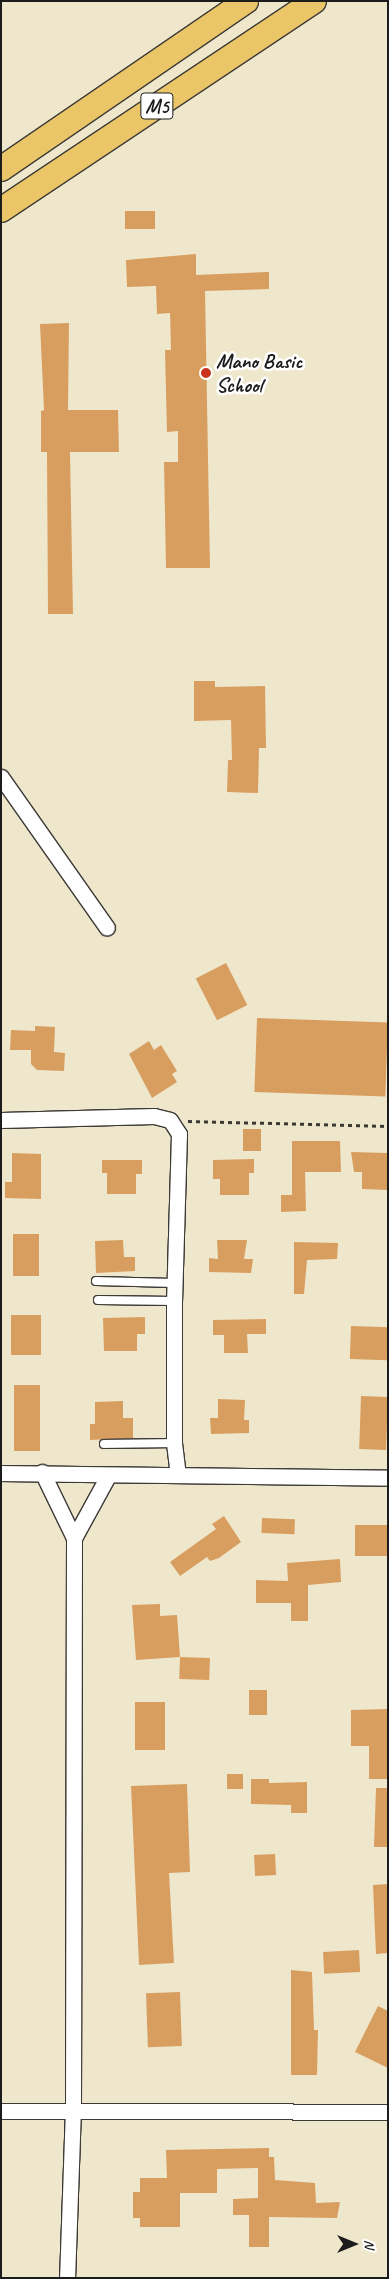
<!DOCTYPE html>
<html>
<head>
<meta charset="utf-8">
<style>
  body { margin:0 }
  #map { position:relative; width:389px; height:2279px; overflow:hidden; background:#efe7cc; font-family:Caveat,sans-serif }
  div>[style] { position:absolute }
  .building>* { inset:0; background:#d89e60; transform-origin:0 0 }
  .path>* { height:3px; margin-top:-1.5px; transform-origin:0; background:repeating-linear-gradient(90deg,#3c3a36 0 4px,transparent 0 8px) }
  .roads { filter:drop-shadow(1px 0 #3c3a36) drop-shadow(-1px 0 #3c3a36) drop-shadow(0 1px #3c3a36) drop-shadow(0 -1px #3c3a36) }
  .service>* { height:8px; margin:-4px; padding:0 4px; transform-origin:4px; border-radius:4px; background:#fff }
  .minor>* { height:15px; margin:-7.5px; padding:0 7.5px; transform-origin:7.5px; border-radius:7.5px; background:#fff }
  .primary>* { height:24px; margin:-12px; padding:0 12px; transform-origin:12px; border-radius:12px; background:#ebc669 }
  .dots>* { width:14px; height:14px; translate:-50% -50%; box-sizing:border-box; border:2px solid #fff; border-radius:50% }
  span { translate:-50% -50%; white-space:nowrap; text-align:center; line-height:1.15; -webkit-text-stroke:5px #fff; paint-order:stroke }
  .shield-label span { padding:1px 4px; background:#fff; border:1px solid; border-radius:4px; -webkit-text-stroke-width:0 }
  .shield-label { font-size:20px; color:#1c1c1c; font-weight:700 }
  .poi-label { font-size:21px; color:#1c1c1c; font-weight:700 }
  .left { translate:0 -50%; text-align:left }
  .frame { position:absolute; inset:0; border:2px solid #1c1c1c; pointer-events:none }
  .north { position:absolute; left:329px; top:2219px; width:50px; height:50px; -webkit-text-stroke:4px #fff; paint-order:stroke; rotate:90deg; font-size:14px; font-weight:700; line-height:20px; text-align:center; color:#1c1c1c }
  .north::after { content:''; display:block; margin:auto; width:18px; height:22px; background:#1c1c1c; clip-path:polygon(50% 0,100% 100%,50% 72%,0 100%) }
</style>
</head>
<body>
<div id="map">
  <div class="building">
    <i style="left:125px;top:211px;width:30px;height:18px"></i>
    <i style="clip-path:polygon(196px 254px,196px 275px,269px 272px,269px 289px,205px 291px,210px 568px,166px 568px,164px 462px,178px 462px,178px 431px,167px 432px,165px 350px,171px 350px,170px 313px,157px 314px,156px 286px,127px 287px,126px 260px)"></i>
    <i style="clip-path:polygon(69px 323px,68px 410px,118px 410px,119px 452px,70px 452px,73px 614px,48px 614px,47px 452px,41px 452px,41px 411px,44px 410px,40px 324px)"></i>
    <i style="clip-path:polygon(194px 681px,215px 681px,215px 687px,265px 686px,266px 748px,259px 748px,258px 793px,227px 792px,228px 760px,232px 760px,231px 720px,194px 721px)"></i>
    <i style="left:226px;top:963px;width:47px;height:34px;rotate:63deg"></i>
    <i style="left:257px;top:1018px;width:131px;height:74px;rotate:2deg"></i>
    <i style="clip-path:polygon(35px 1026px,55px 1027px,54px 1052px,65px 1053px,64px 1071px,37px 1070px,31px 1064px,31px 1050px,10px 1050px,11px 1030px,35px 1031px)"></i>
    <i style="clip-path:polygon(149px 1041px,154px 1050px,161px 1045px,177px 1071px,172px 1074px,177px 1082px,152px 1098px,129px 1054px)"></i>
    <i style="left:243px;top:1129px;width:18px;height:22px"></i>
    <i style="clip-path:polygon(292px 1141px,340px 1141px,341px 1172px,305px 1172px,306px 1211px,281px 1212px,281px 1195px,292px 1195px)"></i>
    <i style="clip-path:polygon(351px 1152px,388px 1153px,388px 1190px,362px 1189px,362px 1172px,354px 1172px)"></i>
    <i style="clip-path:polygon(12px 1153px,41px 1154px,41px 1199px,5px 1198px,5px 1182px,12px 1182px)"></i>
    <i style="clip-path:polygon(254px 1159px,254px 1173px,249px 1173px,249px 1195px,220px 1195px,220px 1179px,213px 1179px,213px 1160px)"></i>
    <i style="clip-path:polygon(102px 1160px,142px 1160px,142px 1174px,136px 1174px,136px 1194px,107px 1194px,107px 1173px,102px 1173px)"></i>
    <i style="left:13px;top:1234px;width:26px;height:42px"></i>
    <i style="clip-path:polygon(123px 1240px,124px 1257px,135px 1257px,135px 1271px,96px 1273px,95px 1241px)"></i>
    <i style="clip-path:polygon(217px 1240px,247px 1240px,244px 1259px,253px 1259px,251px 1273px,209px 1272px,209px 1258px,218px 1259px)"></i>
    <i style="clip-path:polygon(294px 1242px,338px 1243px,337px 1259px,307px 1260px,304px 1294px,294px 1294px)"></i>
    <i style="left:11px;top:1315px;width:30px;height:40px"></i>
    <i style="clip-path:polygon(145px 1317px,145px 1334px,137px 1334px,137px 1351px,104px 1351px,103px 1318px)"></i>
    <i style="clip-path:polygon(266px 1319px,266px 1334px,247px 1334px,248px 1353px,224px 1353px,224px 1335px,213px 1335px,213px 1320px)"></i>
    <i style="left:351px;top:1326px;width:37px;height:33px;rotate:2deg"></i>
    <i style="left:14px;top:1385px;width:26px;height:66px"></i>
    <i style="left:361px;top:1396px;width:27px;height:53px;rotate:2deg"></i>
    <i style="clip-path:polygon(218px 1399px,245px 1400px,244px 1420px,249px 1420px,249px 1433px,211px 1434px,210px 1418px,218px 1418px)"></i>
    <i style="clip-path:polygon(123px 1401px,123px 1418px,133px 1418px,133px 1438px,90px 1440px,90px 1424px,95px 1424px,95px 1402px)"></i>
    <i style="clip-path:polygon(224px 1516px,241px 1542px,219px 1558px,210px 1561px,207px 1557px,180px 1576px,170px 1562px,216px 1529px,212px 1524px)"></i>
    <i style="left:262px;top:1518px;width:33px;height:15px;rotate:2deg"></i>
    <i style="left:388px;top:1525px;width:31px;height:33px;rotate:90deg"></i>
    <i style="clip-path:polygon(340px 1559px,341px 1582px,308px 1585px,308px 1621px,291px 1621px,291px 1603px,256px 1603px,256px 1580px,288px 1581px,287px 1563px)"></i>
    <i style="clip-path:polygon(160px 1604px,160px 1616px,177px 1615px,180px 1657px,136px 1660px,132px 1605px)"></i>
    <i style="left:180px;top:1657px;width:30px;height:22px;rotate:2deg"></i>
    <i style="left:267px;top:1690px;width:25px;height:18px;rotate:90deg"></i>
    <i style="left:135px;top:1702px;width:30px;height:48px"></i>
    <i style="clip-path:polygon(388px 1709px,388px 1779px,369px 1779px,369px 1746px,351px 1746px,351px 1710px)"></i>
    <i style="left:227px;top:1774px;width:16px;height:15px"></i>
    <i style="clip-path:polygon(251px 1779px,269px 1779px,269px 1783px,307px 1782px,307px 1813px,291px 1813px,291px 1805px,251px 1804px)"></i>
    <i style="clip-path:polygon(187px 1784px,190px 1872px,169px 1873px,174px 1963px,139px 1965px,131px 1786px)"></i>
    <i style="clip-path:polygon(376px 1788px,388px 1788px,388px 1847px,374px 1847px)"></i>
    <i style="left:275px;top:1854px;width:21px;height:21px;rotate:87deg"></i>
    <i style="clip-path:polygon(388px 1884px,388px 1953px,376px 1954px,373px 1885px)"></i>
    <i style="left:359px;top:1950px;width:22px;height:36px;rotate:87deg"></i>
    <i style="clip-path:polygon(291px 1970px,312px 1972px,314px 2030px,318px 2030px,317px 2075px,291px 2075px)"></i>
    <i style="left:180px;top:1992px;width:54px;height:34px;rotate:88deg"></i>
    <i style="clip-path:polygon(378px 2006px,388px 2011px,388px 2068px,355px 2052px)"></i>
    <i style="clip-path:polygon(269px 2148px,269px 2157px,274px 2157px,275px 2180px,315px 2183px,316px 2203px,340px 2202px,337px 2218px,269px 2217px,269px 2247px,249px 2247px,249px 2215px,233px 2215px,233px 2199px,258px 2198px,258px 2168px,217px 2169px,217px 2193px,180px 2193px,180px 2227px,140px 2227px,140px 2218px,133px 2218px,133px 2192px,140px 2192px,140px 2178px,167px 2178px,166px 2150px)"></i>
  </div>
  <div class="path">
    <i style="left:188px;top:1121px;width:200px;rotate:1.4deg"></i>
  </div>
  <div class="roads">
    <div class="service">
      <i style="left:96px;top:1281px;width:78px;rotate:1.5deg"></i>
      <i style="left:98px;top:1300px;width:76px;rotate:0.8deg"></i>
      <i style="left:104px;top:1444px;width:70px;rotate:-0.8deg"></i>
    </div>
    <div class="minor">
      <i style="left:1px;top:777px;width:184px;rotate:54.9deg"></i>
      <i style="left:1px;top:1120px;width:153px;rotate:-1.5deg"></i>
      <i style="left:154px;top:1116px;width:16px;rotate:14deg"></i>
      <i style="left:170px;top:1120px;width:17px;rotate:57deg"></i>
      <i style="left:179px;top:1134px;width:167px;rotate:91.7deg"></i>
      <i style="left:174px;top:1301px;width:142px;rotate:90deg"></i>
      <i style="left:174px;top:1443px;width:31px;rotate:83deg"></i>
      <i style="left:42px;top:1472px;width:73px;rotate:64.1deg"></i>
      <i style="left:74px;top:1538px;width:570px;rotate:90.1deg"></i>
      <i style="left:73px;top:2108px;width:170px;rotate:92deg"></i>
      <i style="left:1px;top:1473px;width:387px;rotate:0.7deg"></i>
      <i style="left:74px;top:1538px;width:71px;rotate:-61.3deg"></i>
      <i style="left:1px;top:2111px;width:387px;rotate:0.1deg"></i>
    </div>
    <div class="primary">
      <i style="left:1px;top:169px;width:297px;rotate:-34.4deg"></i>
      <i style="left:1px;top:210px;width:376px;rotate:-33.7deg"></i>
    </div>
  </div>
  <div class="dots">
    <i style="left:206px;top:373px;background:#c8321e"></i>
  </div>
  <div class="shield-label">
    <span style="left:157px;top:106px">M5</span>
  </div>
  <div class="poi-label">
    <span class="left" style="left:216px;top:373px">Mano Basic<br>School</span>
  </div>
  <div class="frame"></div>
  <div class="north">N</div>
</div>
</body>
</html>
